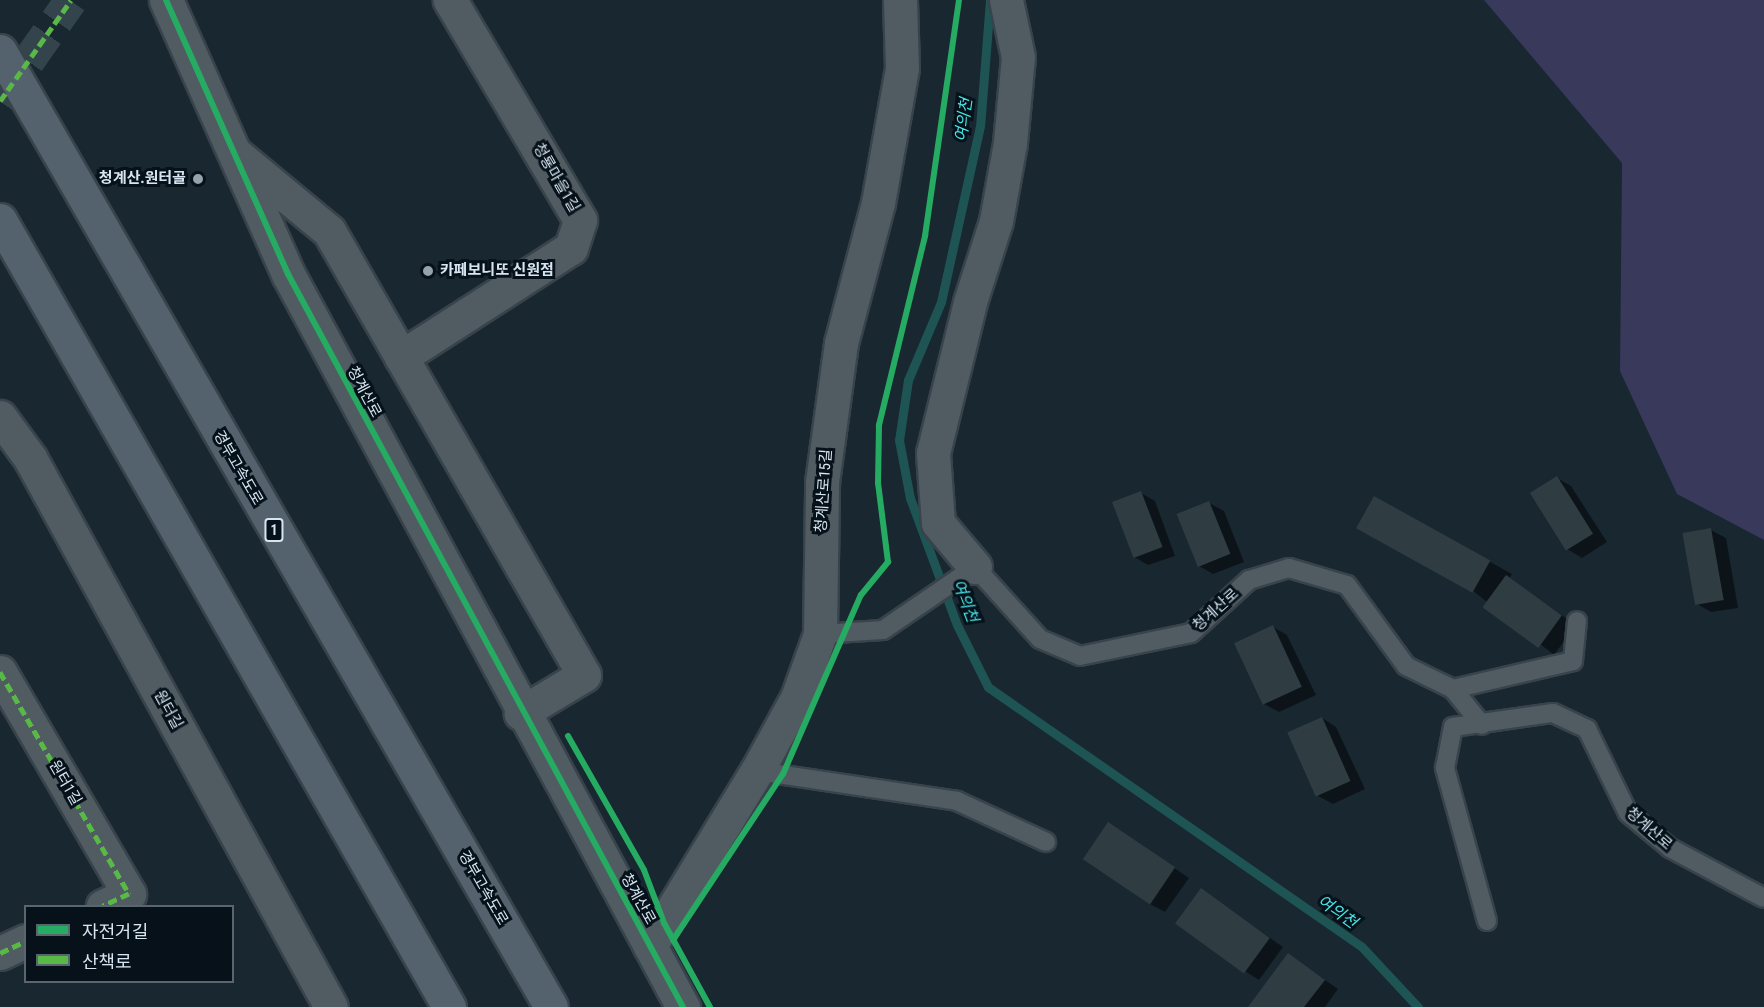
<!DOCTYPE html>
<html>
<head>
<meta charset="utf-8">
<style>
  body { margin:0 }
  #map { position:relative; width:1764px; height:1007px; overflow:hidden; background:#182730; font-family:"Roboto Condensed","Noto Sans KR",sans-serif }
  div>[style] { position:absolute }
  .green>* { inset:0; background:#39395c }
  .shadow>* { inset:0; background:#0007 }
  .stream>* { height:9px; margin:-4.5px; padding:0 4.5px; transform-origin:4.5px; border-radius:4.5px; background:#1e5454 }
  .building>* { inset:0; background:#2f3d43; transform-origin:0 0 }
  .minor-tunnel>* { height:33px; margin-top:-16.5px; transform-origin:0; background:repeating-linear-gradient(90deg,#34444d 0 33px,transparent 0 49px) }
  .roads { filter:drop-shadow(2px 0 #38434b) drop-shadow(-2px 0 #38434b) drop-shadow(0 2px #38434b) drop-shadow(0 -2px #38434b) }
  .service>* { height:18px; margin:-9px; padding:0 9px; transform-origin:9px; border-radius:9px; background:#515b62 }
  .minor>* { height:33px; margin:-16.5px; padding:0 16.5px; transform-origin:16.5px; border-radius:16.5px; background:#515b62 }
  .tertiary>* { height:33px; margin:-16.5px; padding:0 16.5px; transform-origin:16.5px; border-radius:16.5px; background:#515b62 }
  .motorway>* { height:33px; margin:-16.5px; padding:0 16.5px; transform-origin:16.5px; border-radius:16.5px; background:#54626d }
  .quiet>* { height:4.5px; margin-top:-2.25px; transform-origin:0; background:repeating-linear-gradient(90deg,#58b947 0 9px,transparent 0 13.5px) }
  .cycleway>* { height:6px; margin:-3px; padding:0 3px; transform-origin:3px; border-radius:3px; background:#26ab63 }
  .dots>* { width:16px; height:16px; translate:-50% -50%; box-sizing:border-box; border:3px solid #061119; border-radius:50% }
  span { translate:-50% -50%; white-space:nowrap; text-align:center; line-height:1.15; -webkit-text-stroke:6px #061119; paint-order:stroke }
  .shield-label span { padding:2px 4px; background:#061119; border:2px solid; border-radius:4px; -webkit-text-stroke-width:0 }
  .shield-label { font-size:14px; color:#d6e5f1; font-weight:700 }
  .street-label { font-size:15px; color:#d6e5f1 }
  .poi-label { font-size:15px; color:#d6e5f1; font-weight:700 }
  .right { translate:-100% -50%; text-align:right }
  .left { translate:0 -50%; text-align:left }
  .water-label { font-size:16px; color:#48e5e7; font-style:italic }
  .legend { position:absolute; left:24px; top:905px; width:210px; height:78px; box-sizing:border-box; background:#061119; border:2px solid #59666f; margin:0; padding:8px 10px; list-style:none; font-size:18px; color:#d6e5f1 }
  .legend li { display:flex; align-items:center; gap:12px; height:30px }
  .legend b { width:30px; border:2px solid #59666f }
</style>
</head>
<body>
<div id="map">
  <div class="green">
    <i style="clip-path:polygon(1484px 0,1764px 0,1764px 540px,1677px 494px,1620px 371px,1622px 163px)"></i>
  </div>
  <div class="shadow">
    <i style="clip-path:polygon(1557px 478px,1571px 486px,1607px 542px,1582px 558px,1567px 549px)"></i>
    <i style="clip-path:polygon(1141px 493px,1155px 501px,1175px 556px,1148px 565px,1134px 557px)"></i>
    <i style="clip-path:polygon(1375px 498px,1512px 574px,1509px 579px,1576px 625px,1554px 655px,1468px 587px)"></i>
    <i style="clip-path:polygon(1209px 503px,1224px 511px,1244px 562px,1213px 574px,1199px 566px)"></i>
    <i style="clip-path:polygon(1711px 530px,1726px 538px,1738px 608px,1711px 612px,1697px 604px)"></i>
    <i style="clip-path:polygon(1273px 627px,1287px 635px,1316px 695px,1279px 712px,1264px 704px)"></i>
    <i style="clip-path:polygon(1322px 718px,1336px 727px,1365px 789px,1333px 804px,1318px 796px)"></i>
    <i style="clip-path:polygon(1109px 824px,1189px 878px,1165px 912px,1150px 904px)"></i>
    <i style="clip-path:polygon(1201px 890px,1283px 947px,1259px 980px,1245px 971px)"></i>
    <i style="clip-path:polygon(1289px 955px,1338px 989px,1325px 1007px,1249px 1007px)"></i>
  </div>
  <div class="stream">
    <i style="left:990px;top:0;width:126px;rotate:94.5deg"></i>
    <i style="left:980px;top:126px;width:180px;rotate:102.5deg"></i>
    <i style="left:941px;top:302px;width:85px;rotate:112.9deg"></i>
    <i style="left:908px;top:380px;width:61px;rotate:98.5deg"></i>
    <i style="left:899px;top:440px;width:59px;rotate:79.3deg"></i>
    <i style="left:910px;top:498px;width:135px;rotate:69.7deg"></i>
    <i style="left:957px;top:625px;width:69px;rotate:63.4deg"></i>
    <i style="left:988px;top:687px;width:455px;rotate:34.8deg"></i>
    <i style="left:1362px;top:947px;width:82px;rotate:47deg"></i>
  </div>
  <div class="building">
    <i style="left:1557px;top:476px;width:68px;height:32px;rotate:58deg"></i>
    <i style="left:1141px;top:491px;width:60px;height:31px;rotate:69deg"></i>
    <i style="left:1374px;top:496px;width:133px;height:37px;rotate:29deg"></i>
    <i style="left:1209px;top:501px;width:57px;height:35px;rotate:68deg"></i>
    <i style="left:1711px;top:528px;width:73px;height:29px;rotate:80deg"></i>
    <i style="left:1506px;top:575px;width:69px;height:40px;rotate:36deg"></i>
    <i style="left:1273px;top:625px;width:68px;height:43px;rotate:65deg"></i>
    <i style="left:1322px;top:717px;width:70px;height:38px;rotate:66deg"></i>
    <i style="left:1108px;top:822px;width:81px;height:45px;rotate:34deg"></i>
    <i style="left:1201px;top:888px;width:85px;height:44px;rotate:36deg"></i>
    <i style="clip-path:polygon(1288px 953px,1325px 980px,1304px 1007px,1248px 1007px)"></i>
  </div>
  <div class="minor-tunnel">
    <i style="left:0;top:101px;width:123px;rotate:-54.9deg"></i>
  </div>
  <div class="roads">
    <div class="service">
      <i style="left:820px;top:634px;width:63px;rotate:-3.6deg"></i>
      <i style="left:883px;top:630px;width:112px;rotate:-34.4deg"></i>
      <i style="left:975px;top:567px;width:97px;rotate:47.9deg"></i>
      <i style="left:1040px;top:639px;width:43px;rotate:23deg"></i>
      <i style="left:1080px;top:656px;width:113px;rotate:-11.7deg"></i>
      <i style="left:1191px;top:633px;width:79px;rotate:-42.4deg"></i>
      <i style="left:1249px;top:580px;width:42px;rotate:-16.7deg"></i>
      <i style="left:1289px;top:568px;width:60px;rotate:16.3deg"></i>
      <i style="left:1347px;top:585px;width:100px;rotate:53.9deg"></i>
      <i style="left:1406px;top:666px;width:52px;rotate:26.1deg"></i>
      <i style="left:1453px;top:689px;width:123px;rotate:-13.1deg"></i>
      <i style="left:1573px;top:661px;width:40px;rotate:-84.3deg"></i>
      <i style="left:1453px;top:689px;width:46px;rotate:51.1deg"></i>
      <i style="left:757px;top:771px;width:202px;rotate:8.5deg"></i>
      <i style="left:957px;top:801px;width:98px;rotate:24.7deg"></i>
      <i style="left:1487px;top:921px;width:159px;rotate:-105.4deg"></i>
      <i style="left:1445px;top:768px;width:42px;rotate:-79deg"></i>
      <i style="left:1453px;top:727px;width:101px;rotate:-8deg"></i>
      <i style="left:1553px;top:713px;width:38px;rotate:25deg"></i>
      <i style="left:1587px;top:729px;width:93px;rotate:64deg"></i>
      <i style="left:1628px;top:813px;width:55px;rotate:39.8deg"></i>
      <i style="left:1670px;top:848px;width:106px;rotate:28deg"></i>
    </div>
    <div class="minor">
      <i style="left:237px;top:155px;width:119px;rotate:39.6deg"></i>
      <i style="left:329px;top:231px;width:512px;rotate:60.13deg"></i>
      <i style="left:584px;top:675px;width:74px;rotate:148.9deg"></i>
      <i style="left:401px;top:357px;width:202px;rotate:-32.7deg"></i>
      <i style="left:571px;top:248px;width:29px;rotate:-72deg"></i>
      <i style="left:580px;top:220px;width:256px;rotate:-120.6deg"></i>
      <i style="left:0;top:417px;width:51px;rotate:53.8deg"></i>
      <i style="left:30px;top:458px;width:626px;rotate:61.27deg"></i>
      <i style="left:975px;top:567px;width:57px;rotate:-130.1deg"></i>
      <i style="left:938px;top:523px;width:70px;rotate:-94.1deg"></i>
      <i style="left:933px;top:453px;width:155px;rotate:-76.2deg"></i>
      <i style="left:970px;top:302px;width:85px;rotate:-72.2deg"></i>
      <i style="left:996px;top:221px;width:79px;rotate:-79.8deg"></i>
      <i style="left:1010px;top:143px;width:86px;rotate:-84.7deg"></i>
      <i style="left:1018px;top:57px;width:58px;rotate:-101.9deg"></i>
      <i style="left:0;top:672px;width:257px;rotate:59.8deg"></i>
      <i style="left:129px;top:894px;width:29px;rotate:155deg"></i>
      <i style="left:650px;top:946px;width:205px;rotate:-58.6deg"></i>
      <i style="left:757px;top:771px;width:83px;rotate:-61.3deg"></i>
      <i style="left:797px;top:698px;width:68px;rotate:-70.2deg"></i>
      <i style="left:820px;top:634px;width:152px;rotate:-89.2deg"></i>
      <i style="left:822px;top:482px;width:140px;rotate:-82.2deg"></i>
      <i style="left:841px;top:343px;width:145px;rotate:-75.2deg"></i>
      <i style="left:878px;top:203px;width:137px;rotate:-79.9deg"></i>
      <i style="left:902px;top:68px;width:68px;rotate:-91.7deg"></i>
      <i style="left:0;top:953px;width:29px;rotate:-25deg"></i>
    </div>
    <div class="tertiary">
      <i style="left:166px;top:0;width:300px;rotate:66deg"></i>
      <i style="left:288px;top:274px;width:833px;rotate:61.68deg"></i>
    </div>
    <div class="motorway">
      <i style="left:0;top:51px;width:1103px;rotate:60.04deg"></i>
      <i style="left:0;top:220px;width:906px;rotate:60.29deg"></i>
    </div>
  </div>
  <div class="quiet">
    <i style="left:0;top:101px;width:123px;rotate:-54.9deg"></i>
    <i style="left:0;top:672px;width:257px;rotate:59.8deg"></i>
    <i style="left:129px;top:894px;width:29px;rotate:155deg"></i>
    <i style="left:0;top:953px;width:29px;rotate:-25deg"></i>
  </div>
  <div class="cycleway">
    <i style="left:166px;top:0;width:300px;rotate:66deg"></i>
    <i style="left:288px;top:274px;width:833px;rotate:61.68deg"></i>
    <i style="left:568px;top:736px;width:154px;rotate:60.4deg"></i>
    <i style="left:644px;top:870px;width:57px;rotate:69.3deg"></i>
    <i style="left:664px;top:923px;width:96px;rotate:61.3deg"></i>
    <i style="left:673px;top:940px;width:199px;rotate:-56.5deg"></i>
    <i style="left:783px;top:774px;width:195px;rotate:-66.5deg"></i>
    <i style="left:861px;top:595px;width:43px;rotate:-50.7deg"></i>
    <i style="left:888px;top:562px;width:80px;rotate:-97.2deg"></i>
    <i style="left:878px;top:483px;width:58px;rotate:-89deg"></i>
    <i style="left:879px;top:425px;width:195px;rotate:-76.3deg"></i>
    <i style="left:925px;top:236px;width:238px;rotate:-81.8deg"></i>
  </div>
  <div class="dots">
    <i style="left:198px;top:179px;background:#94a2ad"></i>
    <i style="left:428px;top:271px;background:#94a2ad"></i>
  </div>
  <div class="shield-label">
    <span style="left:274px;top:530px">1</span>
  </div>
  <div class="street-label">
    <span style="left:556px;top:178px;rotate:60deg">청룡마을1길</span>
    <span style="left:364px;top:392px;rotate:62deg">청계산로</span>
    <span style="left:238px;top:468px;rotate:60deg">경부고속도로</span>
    <span style="left:824px;top:491px;rotate:-86deg">청계산로15길</span>
    <span style="left:1216px;top:610px;rotate:-42deg">청계산로</span>
    <span style="left:168px;top:710px;rotate:61deg">원터길</span>
    <span style="left:65px;top:783px;rotate:60deg">원터1길</span>
    <span style="left:1649px;top:829px;rotate:41deg">청계산로</span>
    <span style="left:483px;top:888px;rotate:60deg">경부고속도로</span>
    <span style="left:638px;top:899px;rotate:61deg">청계산로</span>
  </div>
  <div class="poi-label">
    <span class="right" style="left:186px;top:179px">청계산.원터골</span>
    <span class="left" style="left:440px;top:271px">카페보니또 신원점</span>
  </div>
  <div class="water-label">
    <span style="left:964px;top:120px;rotate:-82deg">여의천</span>
    <span style="left:965px;top:601px;rotate:69deg">여의천</span>
    <span style="left:1337px;top:912px;rotate:35deg">여의천</span>
  </div>
  <ul class="legend">
  <li><b style="height:8px;background:#26ab63"></b>자전거길</li>
  <li><b style="height:8px;background:#58b947"></b>산책로</li>
  </ul>
</div>
</body>
</html>
